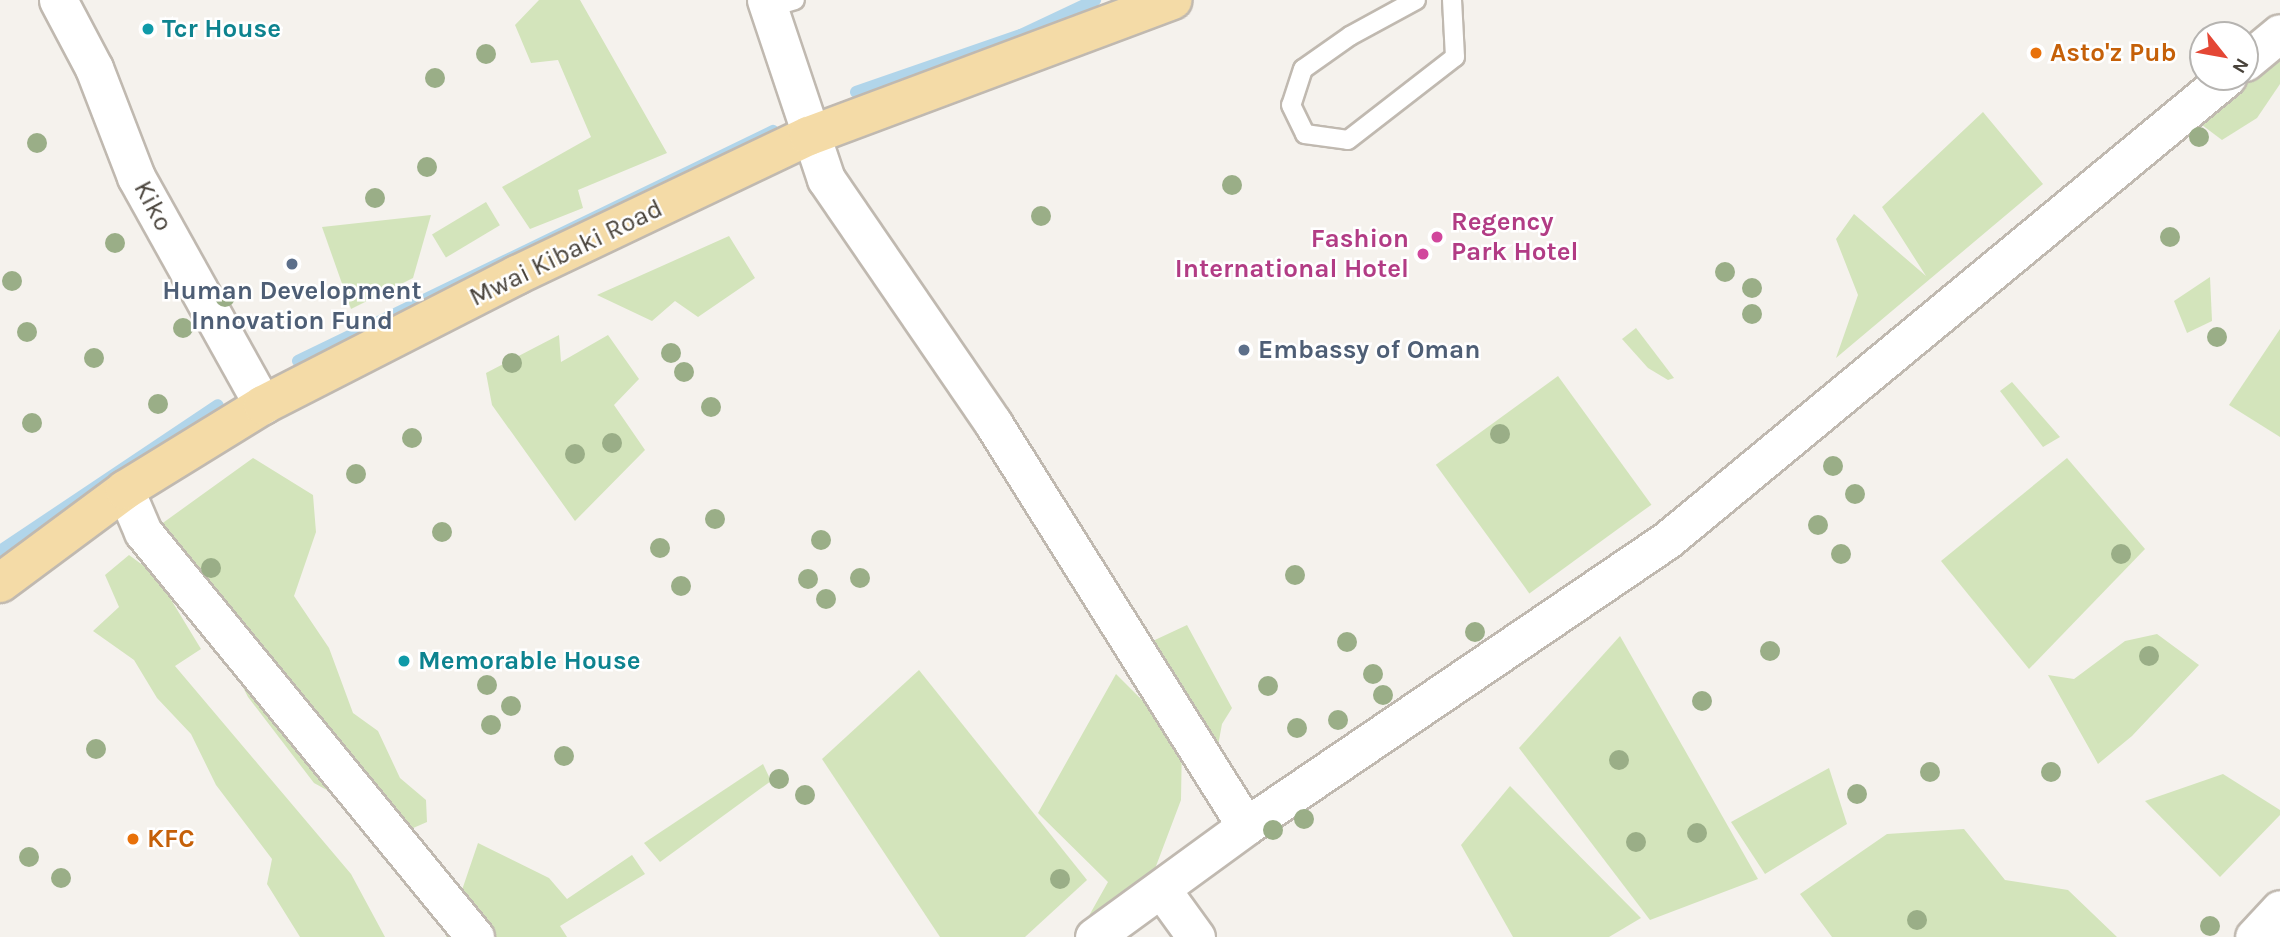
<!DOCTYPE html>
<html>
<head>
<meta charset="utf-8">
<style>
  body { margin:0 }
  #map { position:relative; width:2280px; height:937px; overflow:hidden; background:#f5f2ed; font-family:Karla,sans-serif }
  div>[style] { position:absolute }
  .green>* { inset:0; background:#d3e4bb; transform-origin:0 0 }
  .stream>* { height:12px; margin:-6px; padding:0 6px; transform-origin:6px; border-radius:6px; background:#b1d5ea }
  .roads { filter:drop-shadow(2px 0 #c0b9b0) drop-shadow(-2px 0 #c0b9b0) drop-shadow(0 2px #c0b9b0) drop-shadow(0 -2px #c0b9b0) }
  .service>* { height:18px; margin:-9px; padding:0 9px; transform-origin:9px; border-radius:9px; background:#fff }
  .minor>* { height:37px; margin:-18.5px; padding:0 18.5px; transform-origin:18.5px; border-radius:18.5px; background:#fff }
  .primary>* { height:38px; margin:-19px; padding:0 19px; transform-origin:19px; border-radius:19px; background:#f4dba7 }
  .trees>* { width:20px; height:20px; margin:-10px; border-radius:50%; background:#9aae87 }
  .dots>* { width:19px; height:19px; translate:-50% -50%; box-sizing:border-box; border:4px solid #fff; border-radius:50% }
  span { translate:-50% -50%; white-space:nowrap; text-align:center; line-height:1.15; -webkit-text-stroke:5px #fff; paint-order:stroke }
  .culture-label { font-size:26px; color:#0d838f; font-weight:700 }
  .left { translate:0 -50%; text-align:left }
  .food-label { font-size:26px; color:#c56008; font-weight:700 }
  .street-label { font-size:26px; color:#49433b }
  .hotel-label { font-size:26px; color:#b23c85; font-weight:700 }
  .right { translate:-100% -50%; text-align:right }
  .service-label { font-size:26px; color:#4e5e75; font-weight:700 }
  .north { position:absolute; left:2189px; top:21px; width:70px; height:70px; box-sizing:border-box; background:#fff; border:2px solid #b6b4b1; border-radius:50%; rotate:121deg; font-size:19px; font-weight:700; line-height:28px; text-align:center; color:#49433b }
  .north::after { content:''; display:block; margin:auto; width:24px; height:32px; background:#e44735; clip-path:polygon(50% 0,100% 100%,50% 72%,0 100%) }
</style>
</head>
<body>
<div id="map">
  <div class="green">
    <i style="clip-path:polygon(539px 0,580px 0,667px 153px,578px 190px,583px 208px,530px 229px,502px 187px,591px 137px,558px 60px,531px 63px,515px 25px)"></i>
    <i style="clip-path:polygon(2280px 43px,2280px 84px,2257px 118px,2222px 140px,2190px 116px)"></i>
    <i style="clip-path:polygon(1983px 112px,2043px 184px,1836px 358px,1858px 295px,1836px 239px,1854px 214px,1926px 276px,1882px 207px)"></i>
    <i style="left:486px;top:202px;width:27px;height:63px;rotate:59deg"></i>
    <i style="clip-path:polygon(431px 215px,413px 278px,351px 309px,322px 227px)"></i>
    <i style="clip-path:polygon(729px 236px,755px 278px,698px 317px,675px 301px,652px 321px,597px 295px)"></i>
    <i style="clip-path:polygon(2210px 277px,2212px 321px,2187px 333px,2174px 301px)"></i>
    <i style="clip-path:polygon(1636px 328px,1674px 378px,1668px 380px,1648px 368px,1622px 339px)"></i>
    <i style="clip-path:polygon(2280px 329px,2280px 437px,2229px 405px)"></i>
    <i style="clip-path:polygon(559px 335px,561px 362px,608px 335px,639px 379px,614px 405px,645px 450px,575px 521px,492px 405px,486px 373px)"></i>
    <i style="left:1558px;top:376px;width:159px;height:151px;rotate:54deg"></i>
    <i style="clip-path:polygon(2012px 382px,2060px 437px,2043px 447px,2000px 391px)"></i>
    <i style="clip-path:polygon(253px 458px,313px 495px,316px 532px,294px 596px,329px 648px,353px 713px,378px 731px,400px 778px,426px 800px,427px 822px,404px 832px,314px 783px,248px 697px,160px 525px)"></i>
    <i style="clip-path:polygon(2067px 458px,2145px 549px,2029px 669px,1941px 561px)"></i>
    <i style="clip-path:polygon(129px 555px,156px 575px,201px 649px,175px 666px,351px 874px,385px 937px,300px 937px,267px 884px,272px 859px,216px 785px,191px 734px,157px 698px,134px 660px,93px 631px,119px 607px,105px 575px)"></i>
    <i style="clip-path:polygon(1187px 625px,1232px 708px,1222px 724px,1217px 751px,1142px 646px)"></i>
    <i style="clip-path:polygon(2157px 634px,2199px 665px,2132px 736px,2098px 764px,2048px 675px,2074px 679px,2125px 641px)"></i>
    <i style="clip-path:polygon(1620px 636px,1758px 879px,1650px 920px,1519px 748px)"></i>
    <i style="clip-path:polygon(919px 670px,1087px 880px,1025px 937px,940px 937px,822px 759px)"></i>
    <i style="clip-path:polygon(1116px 674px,1182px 740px,1181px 800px,1150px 882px,1077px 937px,1108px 882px,1038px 813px)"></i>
    <i style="clip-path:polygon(763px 764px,771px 781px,660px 862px,644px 843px)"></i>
    <i style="clip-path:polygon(1829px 768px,1847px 824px,1765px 874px,1731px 822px)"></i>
    <i style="clip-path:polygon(2223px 774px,2280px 810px,2280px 815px,2220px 877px,2145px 801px)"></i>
    <i style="clip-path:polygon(1510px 786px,1641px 918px,1609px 937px,1513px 937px,1461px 845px)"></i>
    <i style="clip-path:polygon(1964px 829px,2005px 880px,2068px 890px,2117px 937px,1832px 937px,1800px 894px,1887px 834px)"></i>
    <i style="clip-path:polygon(478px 843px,549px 878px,567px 899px,632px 855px,645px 874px,560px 926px,567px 937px,446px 937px)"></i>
  </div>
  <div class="stream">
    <i style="left:856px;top:92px;width:175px;rotate:-19.1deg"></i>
    <i style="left:1021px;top:35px;width:82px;rotate:-25.3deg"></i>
    <i style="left:298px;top:361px;width:528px;rotate:-25.84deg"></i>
    <i style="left:0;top:551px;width:262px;rotate:-33.8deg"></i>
  </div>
  <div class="roads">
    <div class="service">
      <i style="left:1416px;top:0;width:75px;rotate:151.4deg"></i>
      <i style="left:1350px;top:36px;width:57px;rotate:144.9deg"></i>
      <i style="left:1303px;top:69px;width:38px;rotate:108deg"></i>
      <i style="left:1291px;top:105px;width:32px;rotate:64deg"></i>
      <i style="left:1305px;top:134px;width:43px;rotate:7.9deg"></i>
      <i style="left:1348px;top:140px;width:135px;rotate:-37.8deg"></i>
      <i style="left:1455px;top:57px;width:57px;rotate:-93deg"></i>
      <i style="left:769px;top:8px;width:27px;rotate:-17deg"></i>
    </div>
    <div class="minor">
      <i style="left:58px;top:0;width:77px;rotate:62.1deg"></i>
      <i style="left:94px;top:68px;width:117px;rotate:68.9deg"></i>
      <i style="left:136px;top:177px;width:261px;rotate:60.9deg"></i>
      <i style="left:766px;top:0;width:189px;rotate:71.5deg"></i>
      <i style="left:826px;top:179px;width:296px;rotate:55.6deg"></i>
      <i style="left:993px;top:423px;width:476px;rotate:57.9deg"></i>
      <i style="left:2245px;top:62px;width:45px;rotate:-39.6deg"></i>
      <i style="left:125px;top:490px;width:46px;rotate:66.8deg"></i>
      <i style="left:143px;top:532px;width:524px;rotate:50.66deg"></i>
      <i style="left:1162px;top:890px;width:58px;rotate:54.1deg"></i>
      <i style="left:1094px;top:937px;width:188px;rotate:-36.1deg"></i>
      <i style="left:1246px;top:826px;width:509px;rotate:-34.19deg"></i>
      <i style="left:1667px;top:540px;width:727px;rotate:-39.58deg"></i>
      <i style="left:2254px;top:937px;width:38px;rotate:-47deg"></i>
    </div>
    <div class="primary">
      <i style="left:0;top:583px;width:156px;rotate:-36.6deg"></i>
      <i style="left:125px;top:490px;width:162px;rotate:-31.6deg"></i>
      <i style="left:263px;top:405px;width:285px;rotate:-27.1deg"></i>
      <i style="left:517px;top:275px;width:323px;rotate:-25.5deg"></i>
      <i style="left:809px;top:136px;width:388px;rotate:-20.5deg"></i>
    </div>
  </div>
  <div class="trees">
    <i style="left:486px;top:54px"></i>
    <i style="left:435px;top:78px"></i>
    <i style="left:2199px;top:137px"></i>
    <i style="left:37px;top:143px"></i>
    <i style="left:427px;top:167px"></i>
    <i style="left:1232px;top:185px"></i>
    <i style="left:375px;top:198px"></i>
    <i style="left:1041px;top:216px"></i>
    <i style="left:2170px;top:237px"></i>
    <i style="left:115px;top:243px"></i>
    <i style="left:1725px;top:272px"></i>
    <i style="left:12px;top:281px"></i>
    <i style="left:1752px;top:288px"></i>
    <i style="left:225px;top:297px"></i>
    <i style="left:1752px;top:314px"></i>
    <i style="left:183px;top:328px"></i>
    <i style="left:27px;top:332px"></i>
    <i style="left:2217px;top:337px"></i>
    <i style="left:671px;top:353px"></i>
    <i style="left:94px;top:358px"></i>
    <i style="left:512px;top:363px"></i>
    <i style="left:684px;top:372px"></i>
    <i style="left:158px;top:404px"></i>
    <i style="left:711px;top:407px"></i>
    <i style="left:32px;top:423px"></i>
    <i style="left:1500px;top:434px"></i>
    <i style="left:412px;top:438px"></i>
    <i style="left:612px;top:443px"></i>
    <i style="left:575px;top:454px"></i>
    <i style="left:1833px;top:466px"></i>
    <i style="left:356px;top:474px"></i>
    <i style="left:1855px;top:494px"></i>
    <i style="left:715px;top:519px"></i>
    <i style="left:1818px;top:525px"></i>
    <i style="left:442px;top:532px"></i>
    <i style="left:821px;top:540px"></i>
    <i style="left:660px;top:548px"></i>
    <i style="left:1841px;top:554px"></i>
    <i style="left:2121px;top:554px"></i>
    <i style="left:211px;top:568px"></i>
    <i style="left:1295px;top:575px"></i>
    <i style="left:860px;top:578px"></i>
    <i style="left:808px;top:579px"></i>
    <i style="left:681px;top:586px"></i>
    <i style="left:826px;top:599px"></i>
    <i style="left:1475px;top:632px"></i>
    <i style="left:1347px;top:642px"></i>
    <i style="left:1770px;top:651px"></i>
    <i style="left:2149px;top:656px"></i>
    <i style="left:1373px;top:674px"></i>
    <i style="left:487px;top:685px"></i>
    <i style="left:1268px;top:686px"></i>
    <i style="left:1383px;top:695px"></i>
    <i style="left:1702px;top:701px"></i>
    <i style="left:511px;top:706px"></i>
    <i style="left:1338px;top:720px"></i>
    <i style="left:491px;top:725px"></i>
    <i style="left:1297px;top:728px"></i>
    <i style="left:96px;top:749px"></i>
    <i style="left:564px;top:756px"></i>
    <i style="left:1619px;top:760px"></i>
    <i style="left:1930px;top:772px"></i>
    <i style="left:2051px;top:772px"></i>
    <i style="left:779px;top:779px"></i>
    <i style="left:1857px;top:794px"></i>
    <i style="left:805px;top:795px"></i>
    <i style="left:1304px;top:819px"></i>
    <i style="left:1273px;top:830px"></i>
    <i style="left:1697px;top:833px"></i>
    <i style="left:1636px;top:842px"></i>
    <i style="left:29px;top:857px"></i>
    <i style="left:61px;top:878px"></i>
    <i style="left:1060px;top:879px"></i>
    <i style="left:1917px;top:920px"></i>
    <i style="left:2210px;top:926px"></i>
  </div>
  <div class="dots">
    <i style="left:148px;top:29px;background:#0f9aa8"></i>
    <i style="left:2036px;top:53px;background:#e8710a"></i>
    <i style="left:1437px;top:237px;background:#d1479c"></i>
    <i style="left:1423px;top:254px;background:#d1479c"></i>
    <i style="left:292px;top:264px;background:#5c6f8a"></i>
    <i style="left:1244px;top:350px;background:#5c6f8a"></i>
    <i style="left:404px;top:661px;background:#0f9aa8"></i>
    <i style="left:133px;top:839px;background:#e8710a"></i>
  </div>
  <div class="culture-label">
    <span class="left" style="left:162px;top:29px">Tcr House</span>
    <span class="left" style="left:418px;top:661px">Memorable House</span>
  </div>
  <div class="food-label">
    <span class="left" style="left:2050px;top:53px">Asto'z Pub</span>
    <span class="left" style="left:147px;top:839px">KFC</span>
  </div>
  <div class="street-label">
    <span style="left:153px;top:206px;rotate:62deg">Kiko</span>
    <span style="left:566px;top:253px;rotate:-26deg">Mwai Kibaki Road</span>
  </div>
  <div class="hotel-label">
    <span class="left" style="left:1451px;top:237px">Regency<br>Park Hotel</span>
    <span class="right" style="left:1409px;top:254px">Fashion<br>International Hotel</span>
  </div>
  <div class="service-label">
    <span style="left:292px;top:306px">Human Development<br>Innovation Fund</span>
    <span class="left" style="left:1258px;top:350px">Embassy of Oman</span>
  </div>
  <div class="north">N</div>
</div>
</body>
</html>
